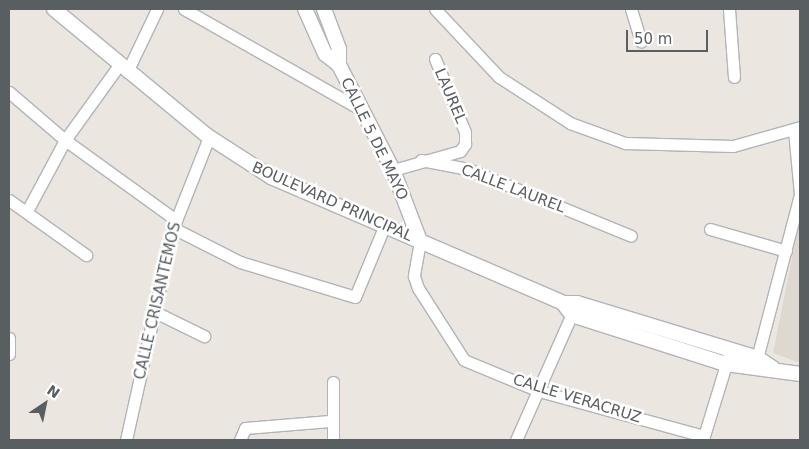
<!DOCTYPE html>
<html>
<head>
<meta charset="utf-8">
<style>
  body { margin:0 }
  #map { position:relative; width:809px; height:449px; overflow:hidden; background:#ebe7e0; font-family:"DejaVu Sans",sans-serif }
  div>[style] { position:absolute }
  .education>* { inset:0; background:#ded8d1 }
  .roads { filter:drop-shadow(1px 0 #b1b4b8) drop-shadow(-1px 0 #b1b4b8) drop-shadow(0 1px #b1b4b8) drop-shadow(0 -1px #b1b4b8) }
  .minor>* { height:11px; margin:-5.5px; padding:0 5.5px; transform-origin:5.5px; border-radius:5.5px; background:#fff }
  .tertiary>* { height:14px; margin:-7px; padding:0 7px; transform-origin:7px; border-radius:7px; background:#fff }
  span { translate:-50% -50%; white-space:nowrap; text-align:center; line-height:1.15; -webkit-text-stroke:5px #fff; paint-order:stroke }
  .street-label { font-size:15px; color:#595e61 }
  .frame { position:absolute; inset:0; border:10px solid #595e61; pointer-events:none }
  .north { position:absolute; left:20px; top:379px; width:50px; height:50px; -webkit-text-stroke:4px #fff; paint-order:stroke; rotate:34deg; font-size:14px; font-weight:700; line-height:20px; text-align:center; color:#595e61 }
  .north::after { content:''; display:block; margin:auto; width:18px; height:22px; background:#595e61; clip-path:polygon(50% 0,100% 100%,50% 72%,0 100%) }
  .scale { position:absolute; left:626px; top:30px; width:82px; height:22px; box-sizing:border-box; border:2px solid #595e61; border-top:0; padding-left:6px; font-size:15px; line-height:18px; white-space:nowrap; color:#595e61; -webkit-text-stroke:4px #fff; paint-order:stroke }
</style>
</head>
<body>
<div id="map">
  <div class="education">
    <i style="clip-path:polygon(800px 218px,800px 363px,773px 353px)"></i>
  </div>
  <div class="roads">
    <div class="minor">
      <i style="left:184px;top:9px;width:202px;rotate:29.6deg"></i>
      <i style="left:435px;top:9px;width:93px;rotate:46.7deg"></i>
      <i style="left:499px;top:77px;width:85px;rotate:32.9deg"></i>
      <i style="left:570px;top:123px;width:59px;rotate:20deg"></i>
      <i style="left:625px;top:143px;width:108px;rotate:1.6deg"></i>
      <i style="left:733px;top:146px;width:70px;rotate:-15.8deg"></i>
      <i style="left:631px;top:9px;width:34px;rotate:73deg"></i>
      <i style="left:729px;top:9px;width:68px;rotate:85.8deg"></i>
      <i style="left:127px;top:72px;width:70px;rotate:-64.5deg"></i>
      <i style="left:9px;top:92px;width:74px;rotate:40.6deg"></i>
      <i style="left:65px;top:140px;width:137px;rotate:35.8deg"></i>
      <i style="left:421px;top:160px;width:48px;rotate:10.8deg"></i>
      <i style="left:468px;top:169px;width:176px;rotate:22.3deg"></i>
      <i style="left:393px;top:170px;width:70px;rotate:-15.8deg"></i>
      <i style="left:460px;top:151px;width:9px;rotate:-54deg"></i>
      <i style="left:465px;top:144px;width:12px;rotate:-90deg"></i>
      <i style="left:465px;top:132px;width:79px;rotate:-112.3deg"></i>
      <i style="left:9px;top:200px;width:95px;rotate:35.5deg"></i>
      <i style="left:27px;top:211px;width:81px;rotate:-61.8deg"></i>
      <i style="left:65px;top:140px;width:92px;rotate:-54.2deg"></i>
      <i style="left:173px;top:228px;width:75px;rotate:26.9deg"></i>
      <i style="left:240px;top:262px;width:120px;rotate:16.9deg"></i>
      <i style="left:355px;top:297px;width:76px;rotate:-67.5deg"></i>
      <i style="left:710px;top:229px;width:79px;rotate:16.1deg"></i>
      <i style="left:420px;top:241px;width:36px;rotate:100deg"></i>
      <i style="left:414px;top:276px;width:13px;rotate:72deg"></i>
      <i style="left:418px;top:288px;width:85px;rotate:57.4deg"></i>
      <i style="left:464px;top:360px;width:81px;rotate:22.5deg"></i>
      <i style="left:539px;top:391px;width:171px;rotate:15.3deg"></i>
      <i style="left:155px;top:312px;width:55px;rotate:26.1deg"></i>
      <i style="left:9px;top:338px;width:16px;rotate:90deg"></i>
      <i style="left:755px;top:366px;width:178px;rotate:-75.3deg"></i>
      <i style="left:800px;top:194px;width:63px;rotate:-95.4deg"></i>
      <i style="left:333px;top:382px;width:58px;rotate:90deg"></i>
      <i style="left:704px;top:436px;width:82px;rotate:-72.9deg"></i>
      <i style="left:126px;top:440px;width:217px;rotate:-77.5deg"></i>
      <i style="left:173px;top:228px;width:98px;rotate:-68.4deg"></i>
      <i style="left:240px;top:440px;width:13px;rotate:-67deg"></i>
      <i style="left:245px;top:428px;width:85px;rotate:-4.7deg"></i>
      <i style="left:516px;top:440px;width:145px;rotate:-66.1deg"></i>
    </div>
    <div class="tertiary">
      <i style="left:54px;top:9px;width:201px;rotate:39.6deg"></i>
      <i style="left:209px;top:137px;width:74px;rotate:32.8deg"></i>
      <i style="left:271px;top:177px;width:318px;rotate:23.3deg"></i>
      <i style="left:563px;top:303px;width:14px"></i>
      <i style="left:577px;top:303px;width:189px;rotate:16.9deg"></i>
      <i style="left:758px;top:358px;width:18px;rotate:34deg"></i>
      <i style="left:305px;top:9px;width:49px;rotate:66deg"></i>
      <i style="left:325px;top:54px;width:18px;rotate:38deg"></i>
      <i style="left:324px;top:9px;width:43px;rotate:69.4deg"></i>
      <i style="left:339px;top:49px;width:16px;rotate:90deg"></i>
      <i style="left:339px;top:65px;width:118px;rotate:62.8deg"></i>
      <i style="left:393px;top:170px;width:76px;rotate:69.2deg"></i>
      <i style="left:563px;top:303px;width:15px;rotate:53deg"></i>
      <i style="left:572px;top:315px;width:162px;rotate:17.7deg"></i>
      <i style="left:726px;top:364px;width:75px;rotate:7.7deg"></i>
    </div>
  </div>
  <div class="street-label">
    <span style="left:450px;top:96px;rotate:67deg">LAUREL</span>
    <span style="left:374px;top:139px;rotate:64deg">CALLE 5 DE MAYO</span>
    <span style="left:513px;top:189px;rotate:21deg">CALLE LAUREL</span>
    <span style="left:332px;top:202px;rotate:24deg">BOULEVARD PRINCIPAL</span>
    <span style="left:158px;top:301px;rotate:-77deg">CALLE CRISANTEMOS</span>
    <span style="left:577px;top:399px;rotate:17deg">CALLE VERACRUZ</span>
  </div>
  <div class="frame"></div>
  <div class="north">N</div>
  <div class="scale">50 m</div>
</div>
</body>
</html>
